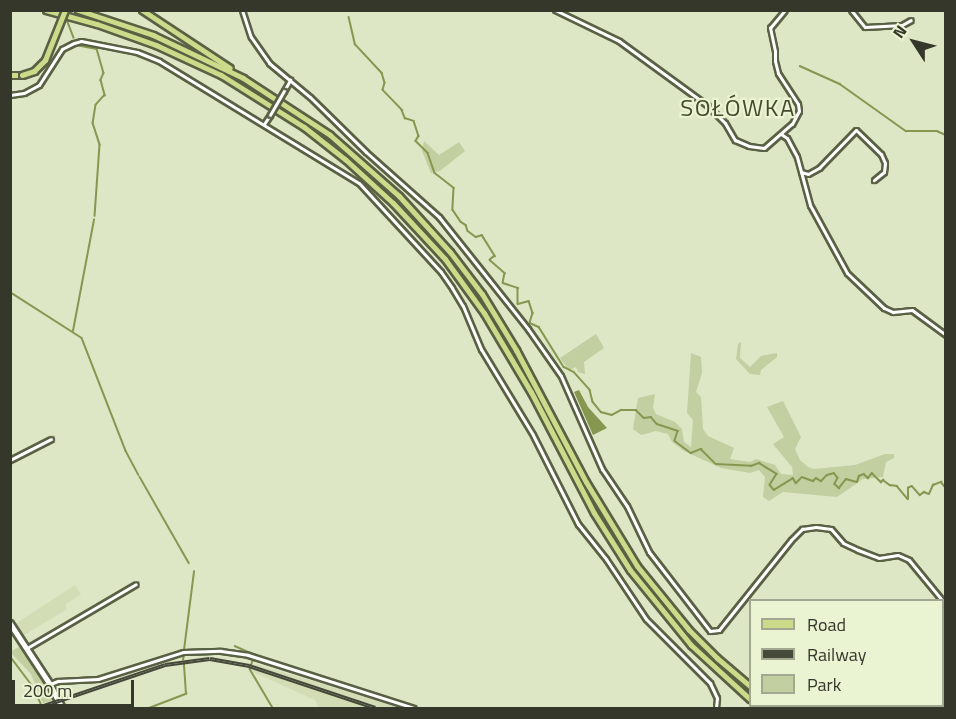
<!DOCTYPE html>
<html>
<head>
<meta charset="utf-8">
<style>
  body { margin:0 }
  #map { position:relative; width:956px; height:719px; overflow:hidden; background:#dde6c5; font-family:"Titillium Web",sans-serif }
  div>[style] { position:absolute }
  .built>* { inset:0; background:#d2ddb5 }
  .green>* { inset:0; background:#c2cfa0 }
  .water>* { inset:0; background:#869750 }
  .stream>* { height:1.5px; margin:-0.75px; padding:0 0.75px; transform-origin:0.75px; border-radius:0.75px; background:#869750 }
  .roads { filter:drop-shadow(2px 0 #596144) drop-shadow(-2px 0 #596144) drop-shadow(0 2px #596144) drop-shadow(0 -2px #596144) }
  .street>* { height:3px; margin:-1.5px; padding:0 1.5px; transform-origin:1.5px; border-radius:1.5px; background:#fff }
  .secondary>* { height:4.5px; margin:-2.25px; padding:0 2.25px; transform-origin:2.25px; border-radius:2.25px; background:#fff }
  .primary>* { height:5px; margin:-2.5px; padding:0 2.5px; transform-origin:2.5px; border-radius:2.5px; background:#cbdb8a }
  .rail>* { height:4px; margin-top:-2px; transform-origin:0; background:repeating-linear-gradient(90deg,#eaf3d2 0 4.5px,#45493a 0 9px); box-sizing:border-box; border-block:2px solid #45493a }
  .bridges { filter:drop-shadow(2px 0 #596144) drop-shadow(-2px 0 #596144) drop-shadow(0 2px #596144) drop-shadow(0 -2px #596144) }
  .street-bridge>* { height:3px; margin:-1.5px; padding:0 1.5px; transform-origin:1.5px; border-radius:1.5px; background:#fff }
  .primary-bridge>* { height:5px; margin:-2.5px; padding:0 2.5px; transform-origin:2.5px; border-radius:2.5px; background:#cbdb8a }
  span { translate:-50% -50%; white-space:nowrap; text-align:center; line-height:1.15; -webkit-text-stroke:4.5px #eaf3d2; paint-order:stroke }
  .neighbourhood-label { font-size:24px; color:#434a2e; letter-spacing:1.5px }
  .frame { position:absolute; inset:0; border:12px solid #34372a; pointer-events:none }
  .legend { position:absolute; left:749px; top:599px; width:195px; height:108px; box-sizing:border-box; background:#eaf3d2; border:2px solid #a1a88f; margin:0; padding:8px 10px; list-style:none; font-size:18px; color:#34372a }
  .legend li { display:flex; align-items:center; gap:12px; height:30px }
  .legend b { width:30px; border:2px solid #a1a88f }
  .north { position:absolute; left:884px; top:12px; width:60px; height:60px; -webkit-text-stroke:4px #eaf3d2; paint-order:stroke; rotate:306deg; font-size:16px; font-weight:700; line-height:24px; text-align:center; color:#34372a }
  .north::after { content:''; display:block; margin:auto; width:21px; height:27px; background:#34372a; clip-path:polygon(50% 0,100% 100%,50% 72%,0 100%) }
  .scale { position:absolute; left:12px; top:680px; width:122px; height:27px; box-sizing:border-box; border:3px solid #34372a; border-top:0; padding-left:8px; font-size:18px; line-height:21px; white-space:nowrap; color:#34372a; -webkit-text-stroke:4px #eaf3d2; paint-order:stroke }
</style>
</head>
<body>
<div id="map">
  <div class="built">
    <i style="clip-path:polygon(75px 585px,81px 594px,65px 605px,67px 609px,23px 636px,15px 624px)"></i>
    <i style="clip-path:polygon(255px 664px,342px 690px,400px 708px,319px 708px,315px 700px,253px 672px)"></i>
  </div>
  <div class="green">
    <i style="clip-path:polygon(424px 141px,439px 155px,459px 142px,465px 151px,440px 171px,431px 173px,422px 151px)"></i>
    <i style="clip-path:polygon(596px 334px,604px 348px,584px 362px,585px 374px,578px 372px,576px 367px,569px 370px,560px 358px)"></i>
    <i style="clip-path:polygon(741px 342px,740px 358px,750px 367px,761px 356px,777px 353px,777px 357px,761px 370px,760px 375px,750px 374px,736px 359px,738px 344px)"></i>
    <i style="clip-path:polygon(691px 353px,701px 357px,702px 373px,696px 392px,701px 397px,703px 429px,708px 436px,734px 448px,730px 459px,750px 462px,756px 459px,775px 465px,781px 474px,793px 475px,792px 467px,773px 444px,784px 437px,767px 407px,783px 401px,801px 437px,795px 449px,800px 460px,808px 467px,814px 469px,855px 465px,885px 454px,894px 454px,894px 458px,886px 462px,883px 477px,863px 479px,837px 497px,783px 492px,769px 501px,763px 497px,765px 477px,759px 470px,750px 473px,721px 468px,684px 451px,672px 442px,668px 434px,656px 431px,641px 435px,633px 429px,638px 398px,655px 394px,653px 408px,656px 414px,675px 422px,682px 429px,684px 442px,691px 447px,693px 420px,687px 413px)"></i>
    <i style="clip-path:polygon(19px 647px,44px 678px,56px 699px,43px 703px,31px 674px,11px 653px,10px 648px,12px 651px)"></i>
  </div>
  <div class="water">
    <i style="clip-path:polygon(579px 390px,588px 407px,607px 428px,593px 435px,574px 392px)"></i>
  </div>
  <div class="stream">
    <i style="left:66px;top:17px;width:22px;rotate:69deg"></i>
    <i style="left:349px;top:17px;width:28px;rotate:77deg"></i>
    <i style="left:355px;top:44px;width:40px;rotate:47deg"></i>
    <i style="left:382px;top:73px;width:10px;rotate:73deg"></i>
    <i style="left:385px;top:83px;width:7px;rotate:106deg"></i>
    <i style="left:383px;top:90px;width:28px;rotate:46deg"></i>
    <i style="left:402px;top:110px;width:9px;rotate:69deg"></i>
    <i style="left:405px;top:118px;width:9px;rotate:18deg"></i>
    <i style="left:414px;top:121px;width:16px;rotate:72deg"></i>
    <i style="left:419px;top:136px;width:6px;rotate:121deg"></i>
    <i style="left:416px;top:141px;width:17px;rotate:45deg"></i>
    <i style="left:428px;top:153px;width:21px;rotate:71deg"></i>
    <i style="left:435px;top:173px;width:24px;rotate:38deg"></i>
    <i style="left:454px;top:188px;width:22px;rotate:93deg"></i>
    <i style="left:453px;top:210px;width:14px;rotate:56deg"></i>
    <i style="left:461px;top:222px;width:6px;rotate:31deg"></i>
    <i style="left:466px;top:225px;width:6px;rotate:72deg"></i>
    <i style="left:468px;top:231px;width:10px;rotate:37deg"></i>
    <i style="left:476px;top:237px;width:6px;rotate:-18deg"></i>
    <i style="left:482px;top:235px;width:25px;rotate:58deg"></i>
    <i style="left:495px;top:256px;width:6px;rotate:141deg"></i>
    <i style="left:490px;top:260px;width:20px;rotate:41deg"></i>
    <i style="left:505px;top:273px;width:10px;rotate:101deg"></i>
    <i style="left:503px;top:283px;width:16px;rotate:18deg"></i>
    <i style="left:518px;top:288px;width:16px;rotate:90deg"></i>
    <i style="left:518px;top:304px;width:11px;rotate:-15deg"></i>
    <i style="left:529px;top:301px;width:13px;rotate:72deg"></i>
    <i style="left:533px;top:313px;width:10px;rotate:107deg"></i>
    <i style="left:530px;top:323px;width:10px;rotate:24deg"></i>
    <i style="left:539px;top:327px;width:47px;rotate:58deg"></i>
    <i style="left:564px;top:367px;width:11px;rotate:27deg"></i>
    <i style="left:574px;top:372px;width:24px;rotate:48deg"></i>
    <i style="left:590px;top:390px;width:12px;rotate:76deg"></i>
    <i style="left:593px;top:402px;width:13px;rotate:51deg"></i>
    <i style="left:601px;top:412px;width:11px;rotate:15deg"></i>
    <i style="left:612px;top:415px;width:10px;rotate:-29deg"></i>
    <i style="left:621px;top:410px;width:15px"></i>
    <i style="left:636px;top:410px;width:11px;rotate:45deg"></i>
    <i style="left:644px;top:418px;width:7px;rotate:-8deg"></i>
    <i style="left:651px;top:417px;width:9px;rotate:49deg"></i>
    <i style="left:657px;top:424px;width:22px;rotate:18deg"></i>
    <i style="left:678px;top:431px;width:10px;rotate:107deg"></i>
    <i style="left:675px;top:441px;width:20px;rotate:37deg"></i>
    <i style="left:691px;top:453px;width:11px;rotate:-22deg"></i>
    <i style="left:701px;top:449px;width:21px;rotate:45deg"></i>
    <i style="left:716px;top:464px;width:35px;rotate:3deg"></i>
    <i style="left:751px;top:466px;width:9px;rotate:-21deg"></i>
    <i style="left:759px;top:463px;width:21px;rotate:31deg"></i>
    <i style="left:777px;top:474px;width:13px;rotate:122deg"></i>
    <i style="left:770px;top:485px;width:6px;rotate:51deg"></i>
    <i style="left:774px;top:490px;width:22px;rotate:-32deg"></i>
    <i style="left:793px;top:478px;width:6px;rotate:59deg"></i>
    <i style="left:796px;top:483px;width:8px;rotate:-45deg"></i>
    <i style="left:802px;top:477px;width:12px;rotate:20deg"></i>
    <i style="left:813px;top:481px;width:4px;rotate:-45deg"></i>
    <i style="left:816px;top:478px;width:6px;rotate:31deg"></i>
    <i style="left:821px;top:481px;width:8px;rotate:-45deg"></i>
    <i style="left:827px;top:475px;width:7px;rotate:-16deg"></i>
    <i style="left:834px;top:473px;width:6px;rotate:51deg"></i>
    <i style="left:838px;top:478px;width:7px;rotate:117deg"></i>
    <i style="left:835px;top:484px;width:6px;rotate:45deg"></i>
    <i style="left:839px;top:488px;width:11px;rotate:-52deg"></i>
    <i style="left:846px;top:479px;width:11px;rotate:15deg"></i>
    <i style="left:857px;top:482px;width:6px;rotate:-72deg"></i>
    <i style="left:859px;top:476px;width:5px;rotate:-22deg"></i>
    <i style="left:864px;top:474px;width:6px;rotate:45deg"></i>
    <i style="left:868px;top:478px;width:6px;rotate:-51deg"></i>
    <i style="left:872px;top:473px;width:13px;rotate:45deg"></i>
    <i style="left:881px;top:482px;width:3px;rotate:-45deg"></i>
    <i style="left:883px;top:480px;width:9px;rotate:36deg"></i>
    <i style="left:890px;top:485px;width:7px;rotate:8deg"></i>
    <i style="left:897px;top:486px;width:17px;rotate:50deg"></i>
    <i style="left:908px;top:499px;width:11px;rotate:-90deg"></i>
    <i style="left:908px;top:488px;width:4px;rotate:-27deg"></i>
    <i style="left:912px;top:486px;width:12px;rotate:48deg"></i>
    <i style="left:920px;top:495px;width:5px;rotate:-37deg"></i>
    <i style="left:924px;top:492px;width:5px;rotate:22deg"></i>
    <i style="left:929px;top:494px;width:10px;rotate:-66deg"></i>
    <i style="left:933px;top:485px;width:9px;rotate:-21deg"></i>
    <i style="left:941px;top:482px;width:8px;rotate:50deg"></i>
    <i style="left:76px;top:45px;width:21px;rotate:11deg"></i>
    <i style="left:97px;top:49px;width:25px;rotate:74deg"></i>
    <i style="left:104px;top:73px;width:8px;rotate:113deg"></i>
    <i style="left:101px;top:80px;width:16px;rotate:75deg"></i>
    <i style="left:105px;top:95px;width:13px;rotate:132deg"></i>
    <i style="left:96px;top:105px;width:18px;rotate:99deg"></i>
    <i style="left:93px;top:123px;width:23px;rotate:72deg"></i>
    <i style="left:100px;top:145px;width:71px;rotate:94deg"></i>
    <i style="left:800px;top:66px;width:44px;rotate:24.2deg"></i>
    <i style="left:840px;top:84px;width:81px;rotate:35.5deg"></i>
    <i style="left:906px;top:131px;width:31px"></i>
    <i style="left:937px;top:131px;width:10px;rotate:24deg"></i>
    <i style="left:10px;top:292px;width:85px;rotate:32.6deg"></i>
    <i style="left:82px;top:338px;width:121px;rotate:68.7deg"></i>
    <i style="left:126px;top:451px;width:27px;rotate:62deg"></i>
    <i style="left:73px;top:331px;width:113px;rotate:-79.3deg"></i>
    <i style="left:140px;top:477px;width:99px;rotate:60.3deg"></i>
    <i style="left:235px;top:646px;width:22px;rotate:24deg"></i>
    <i style="left:184px;top:650px;width:79px;rotate:-82.7deg"></i>
    <i style="left:10px;top:656px;width:40px;rotate:53deg"></i>
    <i style="left:34px;top:688px;width:22px;rotate:66deg"></i>
    <i style="left:183px;top:660px;width:5px;rotate:-79deg"></i>
    <i style="left:251px;top:665px;width:5px;rotate:-68deg"></i>
    <i style="left:250px;top:669px;width:45px;rotate:59.5deg"></i>
    <i style="left:149px;top:708px;width:40px;rotate:-21deg"></i>
    <i style="left:186px;top:694px;width:31px;rotate:-94deg"></i>
  </div>
  <div class="roads">
    <div class="street">
      <i style="left:242px;top:10px;width:28px;rotate:72deg"></i>
      <i style="left:251px;top:37px;width:32px;rotate:55deg"></i>
      <i style="left:269px;top:63px;width:53px;rotate:39.7deg"></i>
      <i style="left:310px;top:97px;width:78px;rotate:44.5deg"></i>
      <i style="left:366px;top:152px;width:98px;rotate:41.7deg"></i>
      <i style="left:439px;top:217px;width:143px;rotate:51.5deg"></i>
      <i style="left:528px;top:329px;width:57px;rotate:54.9deg"></i>
      <i style="left:561px;top:376px;width:102px;rotate:66.2deg"></i>
      <i style="left:602px;top:469px;width:45px;rotate:56deg"></i>
      <i style="left:627px;top:506px;width:51px;rotate:64.4deg"></i>
      <i style="left:649px;top:552px;width:100px;rotate:52.3deg"></i>
      <i style="left:710px;top:631px;width:9px;rotate:-6deg"></i>
      <i style="left:719px;top:630px;width:115px;rotate:-51.3deg"></i>
      <i style="left:791px;top:540px;width:16px;rotate:-45deg"></i>
      <i style="left:802px;top:529px;width:14px;rotate:-8deg"></i>
      <i style="left:816px;top:527px;width:15px;rotate:8deg"></i>
      <i style="left:831px;top:529px;width:18px;rotate:49deg"></i>
      <i style="left:843px;top:543px;width:17px;rotate:25deg"></i>
      <i style="left:858px;top:550px;width:22px;rotate:21deg"></i>
      <i style="left:879px;top:558px;width:19px;rotate:-9deg"></i>
      <i style="left:898px;top:555px;width:12px;rotate:24deg"></i>
      <i style="left:909px;top:560px;width:52px;rotate:50.5deg"></i>
      <i style="left:555px;top:10px;width:71px;rotate:25.8deg"></i>
      <i style="left:619px;top:41px;width:110px;rotate:36.1deg"></i>
      <i style="left:708px;top:106px;width:24px;rotate:45deg"></i>
      <i style="left:725px;top:123px;width:20px;rotate:60deg"></i>
      <i style="left:735px;top:140px;width:15px;rotate:23deg"></i>
      <i style="left:749px;top:146px;width:15px;rotate:8deg"></i>
      <i style="left:764px;top:148px;width:37px;rotate:-41deg"></i>
      <i style="left:792px;top:124px;width:15px;rotate:-62deg"></i>
      <i style="left:799px;top:111px;width:7px;rotate:-98deg"></i>
      <i style="left:798px;top:104px;width:37px;rotate:-123deg"></i>
      <i style="left:778px;top:73px;width:12px;rotate:-104deg"></i>
      <i style="left:775px;top:61px;width:10px;rotate:-90deg"></i>
      <i style="left:775px;top:51px;width:24px;rotate:-102deg"></i>
      <i style="left:770px;top:28px;width:23px;rotate:-50deg"></i>
      <i style="left:851px;top:10px;width:22px;rotate:51deg"></i>
      <i style="left:865px;top:27px;width:37px;rotate:-3deg"></i>
      <i style="left:902px;top:25px;width:10px;rotate:-29deg"></i>
      <i style="left:284px;top:91px;width:13px;rotate:-61deg"></i>
      <i style="left:10px;top:95px;width:14px;rotate:-8deg"></i>
      <i style="left:24px;top:93px;width:17px;rotate:-28deg"></i>
      <i style="left:39px;top:85px;width:43px;rotate:-57.4deg"></i>
      <i style="left:62px;top:49px;width:13px;rotate:-27deg"></i>
      <i style="left:74px;top:43px;width:7px;rotate:-16deg"></i>
      <i style="left:81px;top:41px;width:57px;rotate:11.1deg"></i>
      <i style="left:137px;top:52px;width:24px;rotate:22deg"></i>
      <i style="left:159px;top:61px;width:234px;rotate:31.4deg"></i>
      <i style="left:359px;top:183px;width:121px;rotate:47.3deg"></i>
      <i style="left:441px;top:272px;width:19px;rotate:55deg"></i>
      <i style="left:452px;top:288px;width:21px;rotate:59deg"></i>
      <i style="left:463px;top:306px;width:47px;rotate:67.3deg"></i>
      <i style="left:481px;top:349px;width:100px;rotate:58.8deg"></i>
      <i style="left:533px;top:435px;width:100px;rotate:63.2deg"></i>
      <i style="left:578px;top:524px;width:45px;rotate:51.3deg"></i>
      <i style="left:606px;top:559px;width:72px;rotate:56.3deg"></i>
      <i style="left:646px;top:619px;width:91px;rotate:45deg"></i>
      <i style="left:710px;top:683px;width:17px;rotate:65deg"></i>
      <i style="left:717px;top:698px;width:10px;rotate:96deg"></i>
      <i style="left:264px;top:124px;width:11px;rotate:-56deg"></i>
      <i style="left:781px;top:134px;width:7px;rotate:34deg"></i>
      <i style="left:787px;top:138px;width:21px;rotate:62deg"></i>
      <i style="left:797px;top:157px;width:50px;rotate:74.8deg"></i>
      <i style="left:810px;top:205px;width:77px;rotate:61.4deg"></i>
      <i style="left:847px;top:273px;width:51px;rotate:43.4deg"></i>
      <i style="left:884px;top:308px;width:10px;rotate:24deg"></i>
      <i style="left:893px;top:312px;width:19px;rotate:-6deg"></i>
      <i style="left:912px;top:310px;width:42px;rotate:36.3deg"></i>
      <i style="left:801px;top:172px;width:7px;rotate:16deg"></i>
      <i style="left:808px;top:174px;width:13px;rotate:-29deg"></i>
      <i style="left:819px;top:168px;width:53px;rotate:-45.8deg"></i>
      <i style="left:856px;top:130px;width:35px;rotate:44deg"></i>
      <i style="left:881px;top:154px;width:10px;rotate:66deg"></i>
      <i style="left:885px;top:163px;width:9px;rotate:96deg"></i>
      <i style="left:884px;top:172px;width:13px;rotate:141deg"></i>
      <i style="left:10px;top:460px;width:46px;rotate:-27.1deg"></i>
      <i style="left:942px;top:605px;width:6px;rotate:-45deg"></i>
      <i style="left:27px;top:648px;width:126px;rotate:-30.4deg"></i>
      <i style="left:50px;top:684px;width:9px;rotate:-21deg"></i>
      <i style="left:58px;top:681px;width:40px;rotate:-2.9deg"></i>
      <i style="left:98px;top:679px;width:89px;rotate:-17.6deg"></i>
      <i style="left:183px;top:652px;width:38px;rotate:-2deg"></i>
      <i style="left:221px;top:651px;width:27px;rotate:8deg"></i>
      <i style="left:248px;top:655px;width:174px;rotate:17.7deg"></i>
      <i style="left:912px;top:706px;width:3px;rotate:45deg"></i>
    </div>
    <div class="secondary">
      <i style="left:10px;top:623px;width:73px;rotate:56.7deg"></i>
      <i style="left:50px;top:684px;width:27px;rotate:63deg"></i>
    </div>
    <div class="primary">
      <i style="left:46px;top:10px;width:53px;rotate:15.4deg"></i>
      <i style="left:97px;top:24px;width:63px;rotate:19.6deg"></i>
      <i style="left:156px;top:45px;width:72px;rotate:24.8deg"></i>
      <i style="left:221px;top:75px;width:98px;rotate:32.1deg"></i>
      <i style="left:304px;top:127px;width:53px;rotate:38.2deg"></i>
      <i style="left:346px;top:160px;width:64px;rotate:42.5deg"></i>
      <i style="left:393px;top:203px;width:76px;rotate:47.1deg"></i>
      <i style="left:445px;top:259px;width:67px;rotate:54.2deg"></i>
      <i style="left:484px;top:313px;width:92px;rotate:59.3deg"></i>
      <i style="left:531px;top:392px;width:136px;rotate:62.5deg"></i>
      <i style="left:594px;top:513px;width:67px;rotate:57.7deg"></i>
      <i style="left:630px;top:570px;width:97px;rotate:50.9deg"></i>
      <i style="left:691px;top:645px;width:80px;rotate:42.5deg"></i>
      <i style="left:78px;top:10px;width:79px;rotate:18.4deg"></i>
      <i style="left:153px;top:35px;width:100px;rotate:25.5deg"></i>
      <i style="left:243px;top:78px;width:104px;rotate:33.2deg"></i>
      <i style="left:330px;top:135px;width:92px;rotate:41.5deg"></i>
      <i style="left:399px;top:196px;width:76px;rotate:47.7deg"></i>
      <i style="left:450px;top:252px;width:53px;rotate:52.7deg"></i>
      <i style="left:482px;top:294px;width:66px;rotate:58.7deg"></i>
      <i style="left:516px;top:350px;width:149px;rotate:62.1deg"></i>
      <i style="left:586px;top:482px;width:98px;rotate:58.7deg"></i>
      <i style="left:637px;top:566px;width:82px;rotate:50.9deg"></i>
      <i style="left:689px;top:630px;width:40px;rotate:45deg"></i>
      <i style="left:717px;top:658px;width:43px;rotate:40.3deg"></i>
      <i style="left:142px;top:10px;width:105px;rotate:33.4deg"></i>
      <i style="left:10px;top:75px;width:12px"></i>
      <i style="left:760px;top:706px;width:4px;rotate:27deg"></i>
      <i style="left:776px;top:706px;width:4px;rotate:27deg"></i>
    </div>
  </div>
  <div class="rail">
    <i style="left:38px;top:708px;width:134px;rotate:-18.7deg"></i>
    <i style="left:165px;top:665px;width:45px;rotate:-7.6deg"></i>
    <i style="left:210px;top:659px;width:40px;rotate:10deg"></i>
    <i style="left:249px;top:666px;width:133px;rotate:18.4deg"></i>
  </div>
  <div class="bridges">
    <div class="street-bridge">
      <i style="left:270px;top:115px;width:28px;rotate:-60deg"></i>
    </div>
    <div class="primary-bridge">
      <i style="left:22px;top:75px;width:13px;rotate:-18deg"></i>
      <i style="left:34px;top:71px;width:16px;rotate:-45deg"></i>
      <i style="left:45px;top:60px;width:54px;rotate:-68.2deg"></i>
    </div>
  </div>
  <div class="neighbourhood-label">
    <span style="left:738px;top:108px">SOŁÓWKA</span>
  </div>
  <div class="frame"></div>
  <ul class="legend">
  <li><b style="height:8px;background:#cbdb8a"></b>Road</li>
  <li><b style="height:8px;background:#45493a"></b>Railway</li>
  <li><b style="height:16px;background:#c2cfa0"></b>Park</li>
  </ul>
  <div class="north">N</div>
  <div class="scale">200 m</div>
</div>
</body>
</html>
